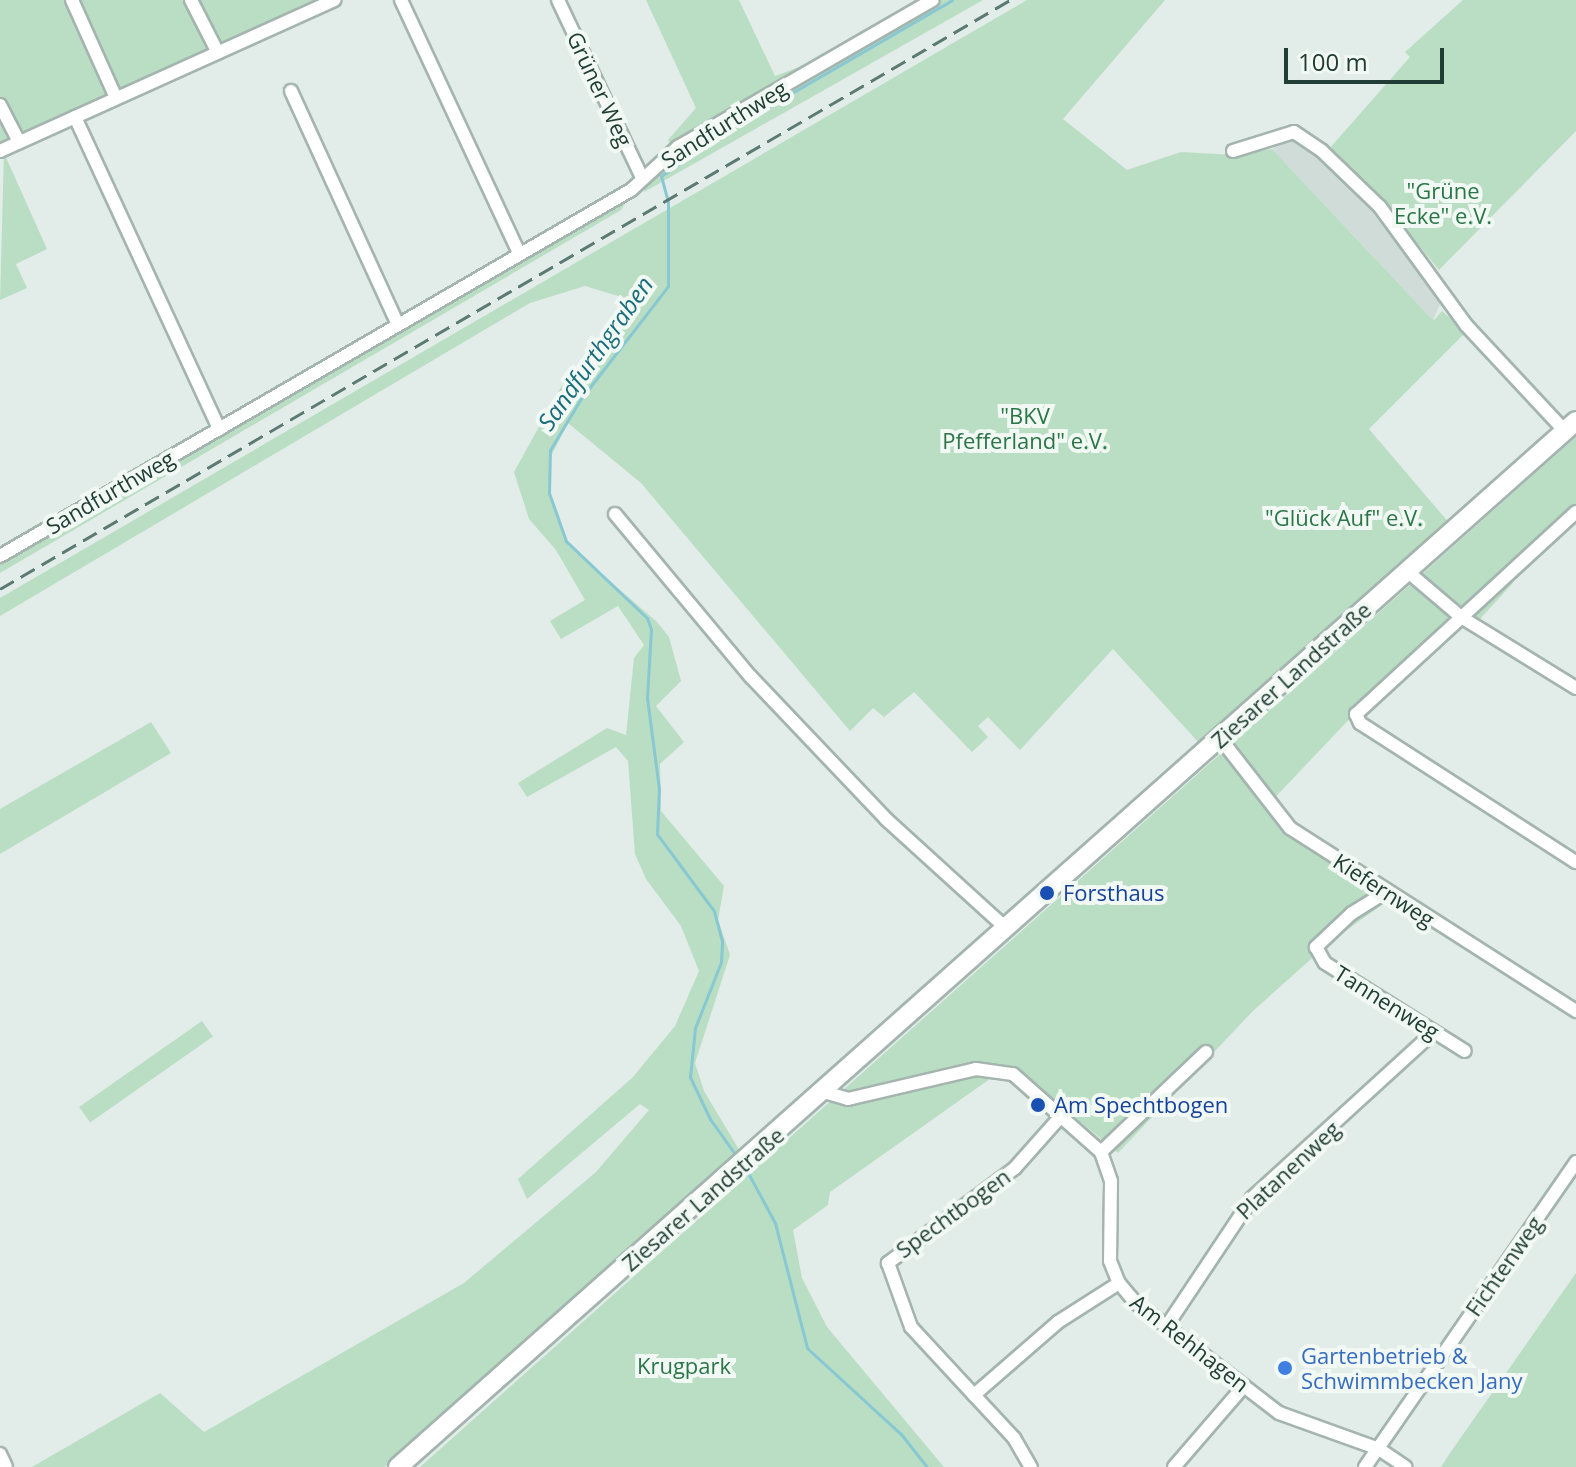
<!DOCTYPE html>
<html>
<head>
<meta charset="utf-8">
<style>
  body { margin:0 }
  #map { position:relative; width:1576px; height:1467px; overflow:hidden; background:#e2ece8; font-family:"Open Sans",sans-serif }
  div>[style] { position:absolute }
  .built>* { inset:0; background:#d0dcd7 }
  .green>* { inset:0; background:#badec3; transform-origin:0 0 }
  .stream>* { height:3px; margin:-1.5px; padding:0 1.5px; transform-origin:1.5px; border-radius:1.5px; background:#88c8d3 }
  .roads { filter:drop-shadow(2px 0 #a4b4af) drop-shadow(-2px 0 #a4b4af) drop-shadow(0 2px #a4b4af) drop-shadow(0 -2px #a4b4af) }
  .minor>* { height:12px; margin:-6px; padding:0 6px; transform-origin:6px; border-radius:6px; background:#fff }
  .secondary>* { height:18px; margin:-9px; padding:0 9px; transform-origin:9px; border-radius:9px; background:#fff }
  .rail>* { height:3px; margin-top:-1.5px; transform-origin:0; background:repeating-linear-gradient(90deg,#5b7a71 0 16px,transparent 0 24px) }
  .dots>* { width:22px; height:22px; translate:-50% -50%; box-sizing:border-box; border:4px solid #f2f9f5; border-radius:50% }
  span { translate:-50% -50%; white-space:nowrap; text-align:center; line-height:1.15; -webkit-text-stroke:8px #f2f9f5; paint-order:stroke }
  .street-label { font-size:22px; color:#213e36 }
  .park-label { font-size:22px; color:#2a7647 }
  .transit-label { font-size:22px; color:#164399 }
  .left { translate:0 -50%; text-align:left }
  .shop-label { font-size:22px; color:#366cbe }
  .water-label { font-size:24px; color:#196c7c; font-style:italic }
  .scale { position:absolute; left:1284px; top:48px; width:160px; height:36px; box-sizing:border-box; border:4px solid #213e36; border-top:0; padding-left:10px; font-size:24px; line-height:28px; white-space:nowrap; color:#213e36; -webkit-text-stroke:6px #f2f9f5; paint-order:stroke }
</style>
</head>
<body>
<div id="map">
  <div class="built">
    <i style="clip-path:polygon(1295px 138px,1343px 175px,1393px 230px,1443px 298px,1433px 320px,1272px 149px)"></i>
  </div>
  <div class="green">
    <i style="clip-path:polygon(0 0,325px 0,0 146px)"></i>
    <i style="clip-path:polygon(646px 0,739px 0,775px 76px,823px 58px,672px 148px,668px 140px,696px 108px)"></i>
    <i style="clip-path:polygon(938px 0,983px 0,644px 192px,648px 179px,676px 153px)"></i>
    <i style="clip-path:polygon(1027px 0,1165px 0,1063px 119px,1127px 170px,1181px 152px,1236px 155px,1272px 149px,1430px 317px,1434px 320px,1442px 311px,1466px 332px,1369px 429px,1450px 524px,1201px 745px,1113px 649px,1020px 750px,988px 717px,978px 726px,988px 737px,972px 752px,914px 692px,884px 717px,873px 708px,850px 731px,641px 483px,568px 423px,549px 460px,550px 492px,567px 544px,657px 622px,669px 637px,681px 681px,656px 706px,684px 742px,660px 764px,661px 811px,724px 886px,718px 920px,730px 955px,695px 1063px,704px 1091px,741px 1153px,385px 1467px,32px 1467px,160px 1393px,204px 1432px,464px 1283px,596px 1172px,649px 1110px,640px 1104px,527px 1199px,518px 1179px,633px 1077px,675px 1026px,699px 971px,681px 926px,646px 879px,635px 854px,628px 761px,616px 747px,527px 797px,518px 783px,607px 728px,626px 735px,634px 658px,644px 645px,618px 606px,561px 639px,550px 621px,585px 600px,556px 550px,529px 519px,514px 472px,561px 387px,628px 299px,585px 286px,530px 303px,0 616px,0 598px)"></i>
    <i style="clip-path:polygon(1463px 0,1576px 0,1576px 131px,1439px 270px,1373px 189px,1329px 149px,1410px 57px,1405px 52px)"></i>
    <i style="clip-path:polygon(4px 153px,47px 249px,16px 264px,27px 288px,0 300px)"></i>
    <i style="clip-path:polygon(627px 200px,621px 210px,0 573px,0 561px)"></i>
    <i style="clip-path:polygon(1576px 437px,1576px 510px,1505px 575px,1513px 583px,1479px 620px,1465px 611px,1357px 711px,1266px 807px,1283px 828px,1386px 902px,1330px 942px,1253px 1011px,1118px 1153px,1024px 1075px,994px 1076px,830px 1192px,828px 1205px,793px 1230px,802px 1278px,827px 1327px,944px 1467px,420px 1467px)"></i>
    <i style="clip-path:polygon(151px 722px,171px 753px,0 854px,0 809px)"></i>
    <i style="left:202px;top:1021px;width:19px;height:150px;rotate:55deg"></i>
    <i style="clip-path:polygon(1576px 1273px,1576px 1467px,1441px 1467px,1450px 1453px)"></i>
  </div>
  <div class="stream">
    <i style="left:737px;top:1157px;width:47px;rotate:-125.4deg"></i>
    <i style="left:710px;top:1119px;width:47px;rotate:-115.5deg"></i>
    <i style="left:690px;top:1077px;width:49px;rotate:-84.2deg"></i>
    <i style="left:695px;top:1028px;width:71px;rotate:-68.5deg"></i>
    <i style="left:721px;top:962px;width:21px;rotate:-87deg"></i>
    <i style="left:722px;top:941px;width:31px;rotate:-105deg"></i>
    <i style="left:714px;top:911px;width:96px;rotate:-126.5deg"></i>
    <i style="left:657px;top:834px;width:45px;rotate:-87.5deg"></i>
    <i style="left:659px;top:789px;width:92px;rotate:-97.5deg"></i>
    <i style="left:647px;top:698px;width:69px;rotate:-86.7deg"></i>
    <i style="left:651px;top:629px;width:12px;rotate:-110deg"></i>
    <i style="left:647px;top:618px;width:112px;rotate:-136.5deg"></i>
    <i style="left:566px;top:541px;width:51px;rotate:-109.5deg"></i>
    <i style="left:549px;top:493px;width:43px;rotate:-88.7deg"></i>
    <i style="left:550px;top:450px;width:58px;rotate:-59deg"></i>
    <i style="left:580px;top:400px;width:144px;rotate:-52.3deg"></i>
    <i style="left:668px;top:286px;width:84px;rotate:-90deg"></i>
    <i style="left:668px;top:202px;width:27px;rotate:-105deg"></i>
    <i style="left:661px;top:176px;width:87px;rotate:-34.2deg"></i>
    <i style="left:733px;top:127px;width:253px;rotate:-30.1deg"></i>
    <i style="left:746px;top:1169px;width:61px;rotate:61.8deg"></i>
    <i style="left:775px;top:1223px;width:129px;rotate:75.6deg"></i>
    <i style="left:807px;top:1348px;width:127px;rotate:42.5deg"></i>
    <i style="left:901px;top:1434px;width:42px;rotate:51.8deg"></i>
  </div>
  <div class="roads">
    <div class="minor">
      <i style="left:72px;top:0;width:107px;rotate:65.8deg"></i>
      <i style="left:191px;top:0;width:59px;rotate:63deg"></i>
      <i style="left:401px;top:0;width:279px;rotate:65deg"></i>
      <i style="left:558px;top:0;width:197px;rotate:64.7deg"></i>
      <i style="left:291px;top:91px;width:257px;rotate:65.4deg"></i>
      <i style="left:0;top:105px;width:42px;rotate:62.8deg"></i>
      <i style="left:75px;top:117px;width:344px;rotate:65.2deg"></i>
      <i style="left:0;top:151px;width:367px;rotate:-24.3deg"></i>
      <i style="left:1233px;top:151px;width:64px;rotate:-17.3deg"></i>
      <i style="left:1294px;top:132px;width:34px;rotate:34deg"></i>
      <i style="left:1322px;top:151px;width:81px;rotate:44deg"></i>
      <i style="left:1380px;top:207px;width:146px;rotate:53.9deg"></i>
      <i style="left:1466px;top:325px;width:145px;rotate:47deg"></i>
      <i style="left:1576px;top:512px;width:299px;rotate:137.4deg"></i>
      <i style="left:1356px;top:714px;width:10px;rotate:66deg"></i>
      <i style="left:1360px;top:723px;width:257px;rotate:32.8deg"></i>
      <i style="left:615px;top:514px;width:212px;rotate:50.2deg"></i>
      <i style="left:751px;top:677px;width:196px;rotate:46.4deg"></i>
      <i style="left:886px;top:819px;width:164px;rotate:42.3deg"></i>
      <i style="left:0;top:556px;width:729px;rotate:-30.12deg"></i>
      <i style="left:631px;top:190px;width:64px;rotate:-42.5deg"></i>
      <i style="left:678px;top:147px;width:294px;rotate:-30deg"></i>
      <i style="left:1407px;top:571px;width:71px;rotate:40.4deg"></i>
      <i style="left:1461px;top:617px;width:135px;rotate:31.7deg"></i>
      <i style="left:1220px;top:738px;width:114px;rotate:52.1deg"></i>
      <i style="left:1290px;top:828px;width:340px;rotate:32.6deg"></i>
      <i style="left:1386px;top:892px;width:40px;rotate:148deg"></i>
      <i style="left:1352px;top:913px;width:50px;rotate:136.6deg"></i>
      <i style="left:1316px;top:947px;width:18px;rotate:61deg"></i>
      <i style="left:1325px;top:963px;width:165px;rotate:32.2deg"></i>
      <i style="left:824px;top:1092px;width:25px;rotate:16deg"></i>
      <i style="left:848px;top:1099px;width:131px;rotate:-13.2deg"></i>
      <i style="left:976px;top:1069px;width:37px;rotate:8deg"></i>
      <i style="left:1013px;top:1074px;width:118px;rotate:41.6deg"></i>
      <i style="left:1101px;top:1152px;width:31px;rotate:71deg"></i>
      <i style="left:1111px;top:1181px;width:80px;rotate:90.7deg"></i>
      <i style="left:1110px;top:1261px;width:24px;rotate:68deg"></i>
      <i style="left:1119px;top:1283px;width:26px;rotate:50deg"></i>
      <i style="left:1136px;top:1303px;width:180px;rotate:37.6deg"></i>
      <i style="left:1279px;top:1413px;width:106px;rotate:19.8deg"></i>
      <i style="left:1379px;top:1449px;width:32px;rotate:34deg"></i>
      <i style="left:1062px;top:1115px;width:71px;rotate:131.6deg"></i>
      <i style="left:1015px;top:1168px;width:159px;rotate:143.2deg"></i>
      <i style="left:888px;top:1263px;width:68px;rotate:70.2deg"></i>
      <i style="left:911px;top:1327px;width:93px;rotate:47.2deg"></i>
      <i style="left:974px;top:1395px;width:111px;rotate:-41deg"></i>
      <i style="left:1058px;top:1322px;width:72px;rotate:-32.6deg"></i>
      <i style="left:1101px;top:1152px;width:145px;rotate:-43.6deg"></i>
      <i style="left:1166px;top:1327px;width:155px;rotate:-56.3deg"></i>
      <i style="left:1252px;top:1198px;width:246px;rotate:-42.4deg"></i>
      <i style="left:974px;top:1395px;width:59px;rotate:47.1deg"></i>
      <i style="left:1014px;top:1438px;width:34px;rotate:60deg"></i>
      <i style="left:0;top:1454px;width:14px;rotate:65deg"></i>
      <i style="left:1174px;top:1467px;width:107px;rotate:-49.2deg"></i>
      <i style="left:1365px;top:1467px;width:371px;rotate:-55.3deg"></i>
    </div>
    <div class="secondary">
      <i style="left:398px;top:1467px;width:1575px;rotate:-41.6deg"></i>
    </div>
  </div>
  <div class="rail">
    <i style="left:0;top:589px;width:1169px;rotate:-30.25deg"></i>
  </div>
  <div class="dots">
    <i style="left:1047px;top:893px;background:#1a4fb4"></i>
    <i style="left:1038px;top:1105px;background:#1a4fb4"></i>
    <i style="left:1285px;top:1368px;background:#3f7fe0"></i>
  </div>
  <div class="street-label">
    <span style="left:600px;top:89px;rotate:65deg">Grüner Weg</span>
    <span style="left:724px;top:124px;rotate:-32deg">Sandfurthweg</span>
    <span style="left:110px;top:492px;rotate:-30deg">Sandfurthweg</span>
    <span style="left:1291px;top:675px;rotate:-42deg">Ziesarer Landstraße</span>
    <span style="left:1384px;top:890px;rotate:33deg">Kiefernweg</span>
    <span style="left:1387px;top:1002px;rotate:32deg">Tannenweg</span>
    <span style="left:1288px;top:1170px;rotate:-43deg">Platanenweg</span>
    <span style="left:703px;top:1199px;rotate:-41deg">Ziesarer Landstraße</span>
    <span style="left:953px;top:1213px;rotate:-36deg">Spechtbogen</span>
    <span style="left:1504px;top:1266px;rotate:-55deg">Fichtenweg</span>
    <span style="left:1190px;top:1343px;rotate:38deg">Am Rehhagen</span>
  </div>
  <div class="park-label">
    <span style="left:1443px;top:203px">"Grüne<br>Ecke" e.V.</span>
    <span style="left:1025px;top:428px">"BKV<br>Pfefferland" e.V.</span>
    <span style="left:1344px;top:518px">"Glück Auf" e.V.</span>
    <span style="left:684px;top:1366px">Krugpark</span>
  </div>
  <div class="transit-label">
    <span class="left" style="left:1063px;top:893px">Forsthaus</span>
    <span class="left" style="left:1054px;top:1105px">Am Spechtbogen</span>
  </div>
  <div class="shop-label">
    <span class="left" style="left:1301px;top:1368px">Gartenbetrieb &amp;<br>Schwimmbecken Jany</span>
  </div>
  <div class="water-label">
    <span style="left:595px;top:353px;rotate:-55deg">Sandfurthgraben</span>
  </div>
  <div class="scale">100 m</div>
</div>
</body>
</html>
